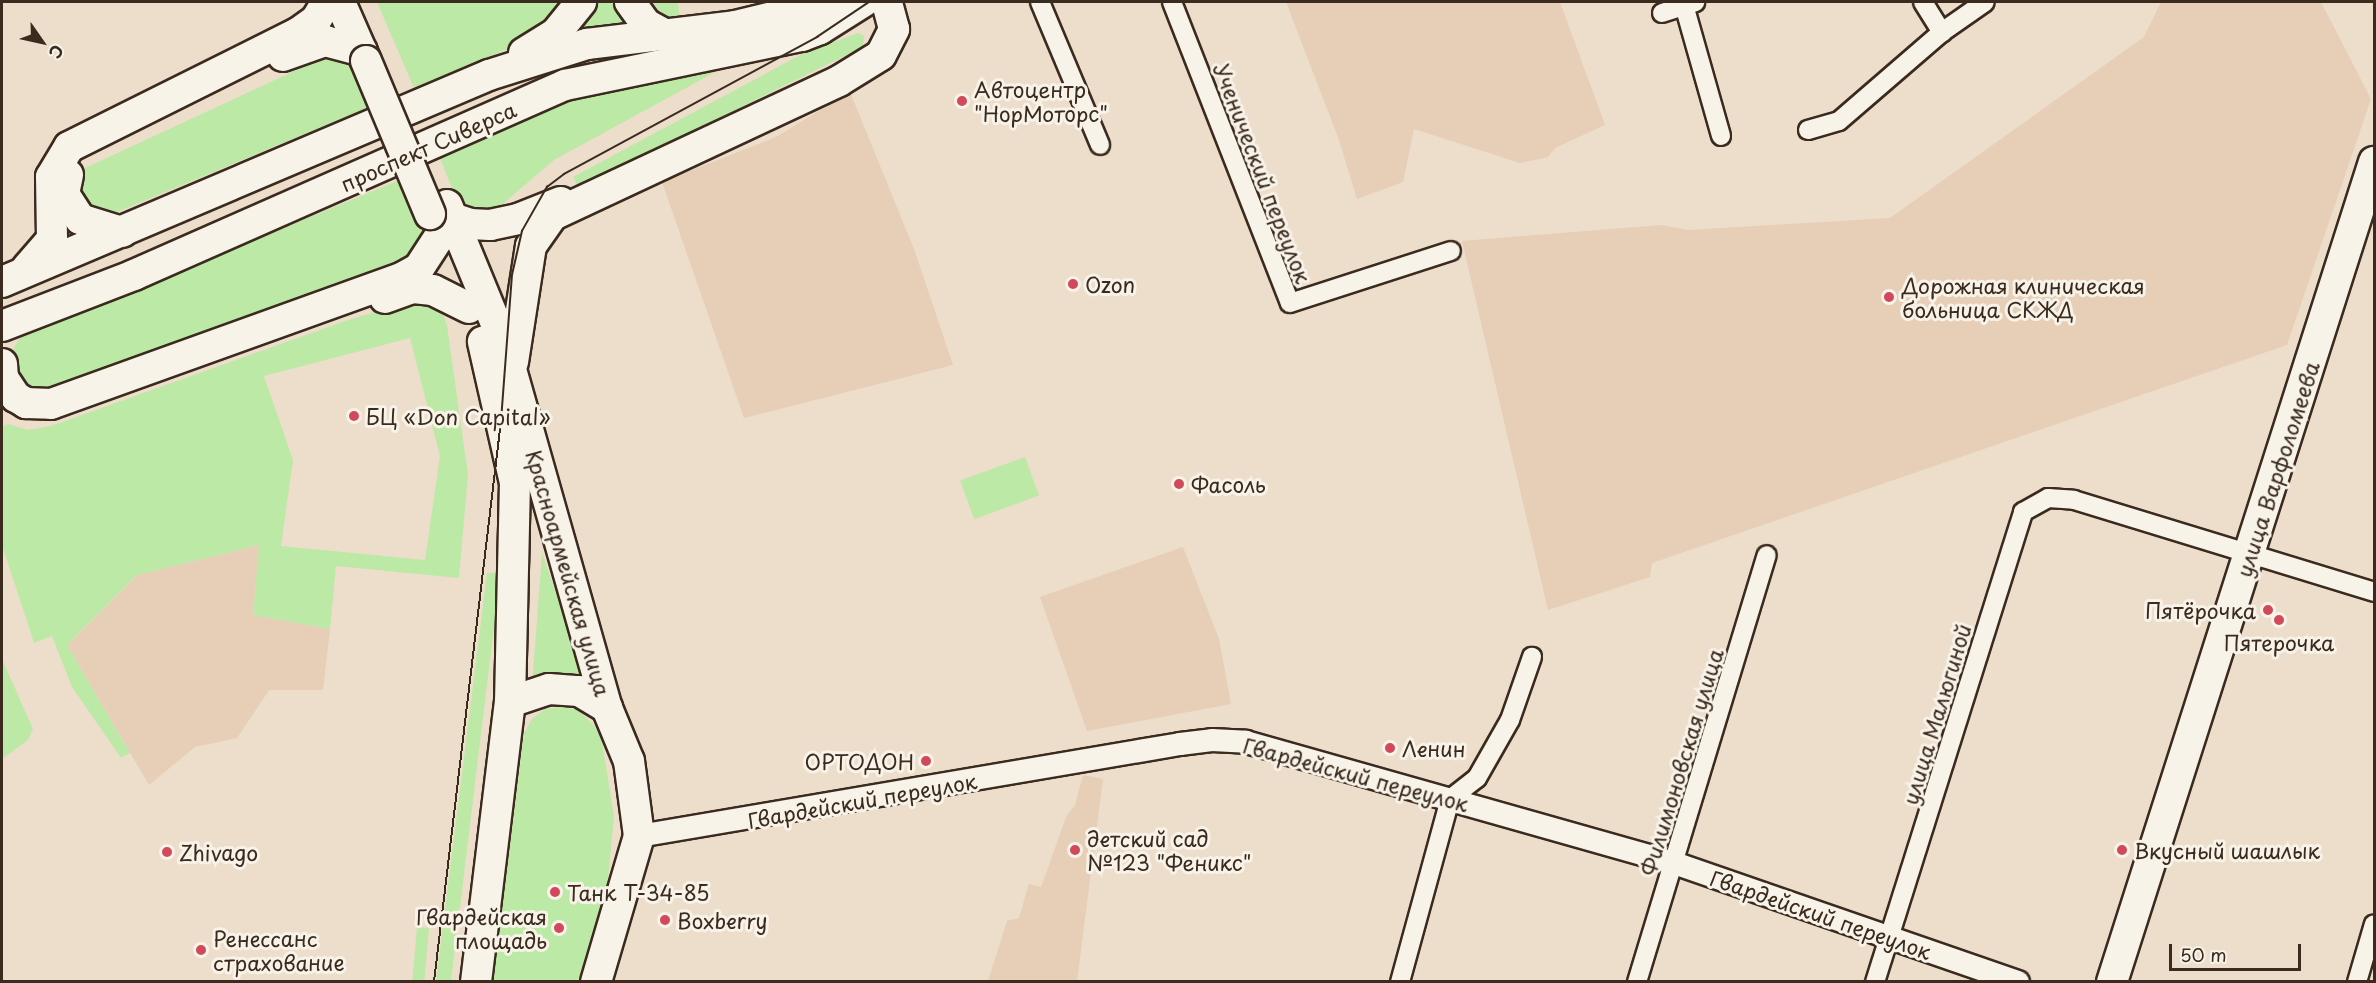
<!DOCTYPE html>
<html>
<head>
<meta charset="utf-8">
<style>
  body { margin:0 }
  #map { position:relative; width:2376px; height:983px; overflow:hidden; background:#edddcb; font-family:"Playpen Sans",sans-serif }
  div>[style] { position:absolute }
  .built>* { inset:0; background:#e6ceb7 }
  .green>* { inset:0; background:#bde9a6; transform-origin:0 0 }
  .roads { filter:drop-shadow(2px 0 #3b2a1e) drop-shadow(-2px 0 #3b2a1e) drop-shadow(0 2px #3b2a1e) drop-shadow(0 -2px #3b2a1e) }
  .minor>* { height:18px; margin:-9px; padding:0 9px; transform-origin:9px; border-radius:9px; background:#f7f3e8 }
  .tertiary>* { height:22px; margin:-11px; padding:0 11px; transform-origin:11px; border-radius:11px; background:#f7f3e8 }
  .primary>* { height:30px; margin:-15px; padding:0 15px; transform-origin:15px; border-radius:15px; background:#f7f3e8 }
  .tram>* { height:1.5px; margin:-0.75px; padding:0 0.75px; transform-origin:0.75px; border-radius:0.75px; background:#3b2a1e }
  .bridges { filter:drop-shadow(2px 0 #3b2a1e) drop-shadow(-2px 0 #3b2a1e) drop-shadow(0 2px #3b2a1e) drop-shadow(0 -2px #3b2a1e) }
  .primary-bridge>* { height:30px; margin:-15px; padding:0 15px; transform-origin:15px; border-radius:15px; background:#f7f3e8 }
  .dots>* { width:16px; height:16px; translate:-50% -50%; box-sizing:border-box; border:3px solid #f7f3e8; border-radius:50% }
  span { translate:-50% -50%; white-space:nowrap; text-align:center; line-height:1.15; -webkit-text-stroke:6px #f7f3e8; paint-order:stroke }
  .poi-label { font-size:21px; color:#3b2a1e }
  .left { translate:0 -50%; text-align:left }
  .right { translate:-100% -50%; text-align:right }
  .street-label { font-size:21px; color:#3b2a1e }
  .frame { position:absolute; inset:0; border:3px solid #3b2a1e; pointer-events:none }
  .north { position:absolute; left:12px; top:12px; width:60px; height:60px; -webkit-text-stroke:4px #f7f3e8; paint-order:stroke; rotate:124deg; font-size:16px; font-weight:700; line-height:24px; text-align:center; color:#3b2a1e }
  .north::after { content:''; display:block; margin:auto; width:21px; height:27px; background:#3b2a1e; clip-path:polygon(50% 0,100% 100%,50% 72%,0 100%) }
  .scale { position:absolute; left:2169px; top:944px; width:132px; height:27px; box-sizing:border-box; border:3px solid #3b2a1e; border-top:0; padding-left:8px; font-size:18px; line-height:21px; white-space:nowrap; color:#3b2a1e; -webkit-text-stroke:4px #f7f3e8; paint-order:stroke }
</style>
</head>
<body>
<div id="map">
  <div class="built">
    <i style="clip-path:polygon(1286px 2px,1560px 2px,1605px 125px,1555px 148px,1548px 157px,1520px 163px,1414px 129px,1403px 182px,1357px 199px,1339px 140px)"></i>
    <i style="clip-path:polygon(2161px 2px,2321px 2px,2371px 99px,2287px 345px,1652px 563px,1650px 577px,1548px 610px,1462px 241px,1661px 225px,1688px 230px,1890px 218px,2144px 37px)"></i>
    <i style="clip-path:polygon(850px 92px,914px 249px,953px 365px,744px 418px,662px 182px,776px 137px)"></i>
    <i style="clip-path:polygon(259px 545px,253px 615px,330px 629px,323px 690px,269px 690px,237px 738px,195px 747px,149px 785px,67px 645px,137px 575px)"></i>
    <i style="clip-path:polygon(1183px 547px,1219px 639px,1231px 704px,1087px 731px,1040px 597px)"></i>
    <i style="clip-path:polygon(1083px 775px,1103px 779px,1077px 981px,988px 981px,1007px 921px,1019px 918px,1029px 884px,1041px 887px,1067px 815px,1075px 805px)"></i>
  </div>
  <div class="green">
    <i style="clip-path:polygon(377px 2px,571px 2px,527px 41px,414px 88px)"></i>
    <i style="clip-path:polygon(595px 2px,618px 2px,629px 26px,570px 39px)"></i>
    <i style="clip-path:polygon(653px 2px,678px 2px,680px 21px,663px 17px)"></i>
    <i style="clip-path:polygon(858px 33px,864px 36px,863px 47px,578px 187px,573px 177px,802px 54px)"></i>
    <i style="clip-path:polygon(320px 59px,339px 59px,348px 66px,356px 76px,367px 108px,115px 213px,97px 216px,81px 206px,77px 179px,83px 169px)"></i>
    <i style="clip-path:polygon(728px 65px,554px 160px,504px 203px,479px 214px,461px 211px,440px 158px,572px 92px)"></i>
    <i style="clip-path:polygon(397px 181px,426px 241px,420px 255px,45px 396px,27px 395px,7px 360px,20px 338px)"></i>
    <i style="clip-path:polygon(evenodd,419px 299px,441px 310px,447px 325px,468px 475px,459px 578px,336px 566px,330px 629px,253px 615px,259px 545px,137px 575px,67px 645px,130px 753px,121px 758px,72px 687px,52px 636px,34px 643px,2px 545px,2px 427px,8px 424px,28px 430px,51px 426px,348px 320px,419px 299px,410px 338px,440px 456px,425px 560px,281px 546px,293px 460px,264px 376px,410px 338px)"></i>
    <i style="left:1025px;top:457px;width:41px;height:69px;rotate:70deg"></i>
    <i style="clip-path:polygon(542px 553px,588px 684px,532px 687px)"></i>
    <i style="clip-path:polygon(487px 573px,499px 573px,499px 586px,451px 981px,436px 982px)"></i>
    <i style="clip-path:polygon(2px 659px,33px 729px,28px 740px,2px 759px)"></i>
    <i style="clip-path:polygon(562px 707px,578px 710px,594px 725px,602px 742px,614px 816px,607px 891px,579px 981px,493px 982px,524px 734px,532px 719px,545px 709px)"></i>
    <i style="left:417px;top:927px;width:12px;height:54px;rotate:5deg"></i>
  </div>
  <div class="roads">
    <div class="minor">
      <i style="left:1040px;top:2px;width:155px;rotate:67.2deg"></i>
      <i style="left:1172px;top:2px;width:323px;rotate:68.6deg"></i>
      <i style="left:1290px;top:303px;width:169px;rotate:-17.9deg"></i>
      <i style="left:1923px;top:2px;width:36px;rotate:58deg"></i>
      <i style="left:1684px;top:5px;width:136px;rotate:74.2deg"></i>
      <i style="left:1662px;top:13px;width:35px;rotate:-18deg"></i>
      <i style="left:1808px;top:130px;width:32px;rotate:-16deg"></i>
      <i style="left:1839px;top:121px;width:136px;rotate:-40.8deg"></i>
      <i style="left:1942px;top:32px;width:52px;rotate:-34.9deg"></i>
      <i style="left:1400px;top:982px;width:190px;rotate:-74.7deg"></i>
      <i style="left:1450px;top:799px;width:34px;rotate:-38deg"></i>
      <i style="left:1477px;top:778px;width:67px;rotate:-60.4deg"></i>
      <i style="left:1510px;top:720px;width:67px;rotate:-70.8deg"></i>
      <i style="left:1637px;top:982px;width:446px;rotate:-73.1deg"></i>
      <i style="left:1875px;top:982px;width:493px;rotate:-72.5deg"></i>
      <i style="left:2023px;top:512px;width:29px;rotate:-29deg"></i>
      <i style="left:2048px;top:498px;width:26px;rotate:4deg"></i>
      <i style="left:2074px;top:500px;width:314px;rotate:17deg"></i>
      <i style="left:2357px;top:982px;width:60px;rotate:-73.7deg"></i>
    </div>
    <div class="tertiary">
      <i style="left:639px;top:836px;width:549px;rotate:-9.65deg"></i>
      <i style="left:1180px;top:744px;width:32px;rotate:-7deg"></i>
      <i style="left:1212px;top:740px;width:34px;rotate:3deg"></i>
      <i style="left:1246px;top:742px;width:445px;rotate:15.8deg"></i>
      <i style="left:1674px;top:863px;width:364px;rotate:19.1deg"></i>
    </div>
    <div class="primary">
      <i style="left:340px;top:2px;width:62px;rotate:66.3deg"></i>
      <i style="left:630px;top:2px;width:27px;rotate:54deg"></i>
      <i style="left:646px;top:24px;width:21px;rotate:29deg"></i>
      <i style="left:524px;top:53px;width:38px;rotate:-32deg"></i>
      <i style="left:556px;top:33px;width:40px;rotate:-51deg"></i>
      <i style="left:283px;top:56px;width:45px;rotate:-19.7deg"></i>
      <i style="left:325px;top:41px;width:38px;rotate:15deg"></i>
      <i style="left:68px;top:175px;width:19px;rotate:102deg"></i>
      <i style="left:64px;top:194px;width:30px;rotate:57deg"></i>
      <i style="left:80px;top:219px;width:44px;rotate:17.2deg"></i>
      <i style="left:447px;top:205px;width:147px;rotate:67.6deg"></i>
      <i style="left:503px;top:341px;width:381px;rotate:74.2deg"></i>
      <i style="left:607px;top:708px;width:57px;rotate:67.5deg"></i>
      <i style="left:629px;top:761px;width:76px;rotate:82.4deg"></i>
      <i style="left:639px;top:836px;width:152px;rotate:106.4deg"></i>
      <i style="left:452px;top:218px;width:19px;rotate:18deg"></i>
      <i style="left:470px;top:224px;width:20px;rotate:3deg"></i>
      <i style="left:490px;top:225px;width:29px;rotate:-12deg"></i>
      <i style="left:518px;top:219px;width:46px;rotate:-21.6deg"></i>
      <i style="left:27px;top:268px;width:38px;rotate:-49deg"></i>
      <i style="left:52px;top:239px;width:62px;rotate:-90.9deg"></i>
      <i style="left:51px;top:177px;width:35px;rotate:-59deg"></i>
      <i style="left:69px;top:147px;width:256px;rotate:-26.5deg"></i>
      <i style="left:298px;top:33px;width:22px;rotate:-36deg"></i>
      <i style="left:316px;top:20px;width:21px;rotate:-59deg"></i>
      <i style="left:2px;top:282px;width:529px;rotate:-23.03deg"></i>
      <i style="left:489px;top:75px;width:103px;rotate:-17.6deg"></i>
      <i style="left:587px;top:44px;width:149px;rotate:-6.9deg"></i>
      <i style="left:735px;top:26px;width:103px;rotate:-13.5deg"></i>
      <i style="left:385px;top:298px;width:30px;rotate:-20deg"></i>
      <i style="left:413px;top:288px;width:20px;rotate:6deg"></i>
      <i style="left:433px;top:290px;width:40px;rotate:26.6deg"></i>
      <i style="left:2px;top:326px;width:142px;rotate:-21.1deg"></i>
      <i style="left:134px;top:275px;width:471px;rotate:-23.8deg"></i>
      <i style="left:565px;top:85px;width:242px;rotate:-11.7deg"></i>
      <i style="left:802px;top:36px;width:19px;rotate:-21deg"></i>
      <i style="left:820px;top:29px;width:51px;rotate:-32.1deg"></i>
      <i style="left:513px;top:362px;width:117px;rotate:-81.2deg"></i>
      <i style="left:531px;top:246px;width:38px;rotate:-55deg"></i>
      <i style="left:553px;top:215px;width:316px;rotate:-25.1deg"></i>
      <i style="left:839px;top:81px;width:49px;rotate:-31.8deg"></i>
      <i style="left:881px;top:55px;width:29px;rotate:-63deg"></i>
      <i style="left:894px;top:29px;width:28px;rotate:-105deg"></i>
      <i style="left:2px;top:364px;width:14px;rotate:86deg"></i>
      <i style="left:3px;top:378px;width:23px;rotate:56deg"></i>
      <i style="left:16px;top:397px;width:12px;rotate:31deg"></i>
      <i style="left:26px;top:403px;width:25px;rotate:2deg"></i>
      <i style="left:51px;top:404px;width:374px;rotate:-19.8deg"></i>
      <i style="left:403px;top:277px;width:18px;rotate:-29deg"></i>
      <i style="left:419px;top:268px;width:37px;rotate:-57deg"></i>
      <i style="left:510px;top:702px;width:41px;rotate:-18.4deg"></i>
      <i style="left:549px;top:689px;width:30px;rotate:4deg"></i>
      <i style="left:579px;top:691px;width:33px;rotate:31deg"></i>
      <i style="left:476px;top:982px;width:282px;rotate:-83.1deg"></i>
      <i style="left:510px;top:702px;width:219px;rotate:-88.7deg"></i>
      <i style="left:515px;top:483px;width:145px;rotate:-102.8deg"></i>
      <i style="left:2112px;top:982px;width:861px;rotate:-72.28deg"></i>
    </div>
  </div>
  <div class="tram">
    <i style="left:434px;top:982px;width:565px;rotate:-83.19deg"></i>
    <i style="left:501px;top:421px;width:146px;rotate:-85.7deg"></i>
    <i style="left:512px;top:275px;width:45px;rotate:-77.2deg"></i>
    <i style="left:522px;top:231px;width:51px;rotate:-60.4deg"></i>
    <i style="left:547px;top:187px;width:21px;rotate:-37deg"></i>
    <i style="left:564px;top:174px;width:288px;rotate:-28.4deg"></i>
    <i style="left:817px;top:37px;width:63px;rotate:-33.9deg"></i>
  </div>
  <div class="bridges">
    <div class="primary-bridge">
      <i style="left:366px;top:61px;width:166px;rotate:67.3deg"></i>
    </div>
  </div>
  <div class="dots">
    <i style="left:962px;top:101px;background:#d1495b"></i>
    <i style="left:1073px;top:284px;background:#d1495b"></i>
    <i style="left:1889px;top:297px;background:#d1495b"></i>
    <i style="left:354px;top:416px;background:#d1495b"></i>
    <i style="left:1179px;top:484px;background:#d1495b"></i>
    <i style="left:2268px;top:610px;background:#d1495b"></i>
    <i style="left:2279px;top:620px;background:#d1495b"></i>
    <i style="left:1390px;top:748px;background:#d1495b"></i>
    <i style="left:926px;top:761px;background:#d1495b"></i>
    <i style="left:1075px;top:850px;background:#d1495b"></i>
    <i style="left:2122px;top:850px;background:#d1495b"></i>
    <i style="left:167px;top:852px;background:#d1495b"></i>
    <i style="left:555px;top:892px;background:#d1495b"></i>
    <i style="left:665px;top:920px;background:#d1495b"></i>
    <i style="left:559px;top:928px;background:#d1495b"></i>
    <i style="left:201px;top:950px;background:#d1495b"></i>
  </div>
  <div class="poi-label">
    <span class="left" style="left:974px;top:101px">Автоцентр<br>"НорМоторс"</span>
    <span class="left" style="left:1085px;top:284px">Ozon</span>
    <span class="left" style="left:1902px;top:297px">Дорожная клиническая<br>больница СКЖД</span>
    <span class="left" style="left:366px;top:416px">БЦ «Don Capital»</span>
    <span class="left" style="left:1191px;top:484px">Фасоль</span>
    <span class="right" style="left:2256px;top:610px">Пятёрочка</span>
    <span style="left:2279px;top:642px">Пятерочка</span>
    <span class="left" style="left:1402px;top:748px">Ленин</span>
    <span class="right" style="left:914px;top:761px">ОРТОДОН</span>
    <span class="left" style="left:1087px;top:850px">детский сад<br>№123 "Феникс"</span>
    <span class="left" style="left:2134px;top:850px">Вкусный шашлык</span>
    <span class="left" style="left:179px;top:852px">Zhivago</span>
    <span class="left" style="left:567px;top:892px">Танк Т-34-85</span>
    <span class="right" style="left:547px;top:928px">Гвардейская<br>площадь</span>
    <span class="left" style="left:677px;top:920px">Boxberry</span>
    <span class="left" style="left:213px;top:950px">Ренессанс<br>страхование</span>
  </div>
  <div class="street-label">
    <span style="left:428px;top:146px;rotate:-24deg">проспект Сиверса</span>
    <span style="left:1263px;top:173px;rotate:69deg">Ученический переулок</span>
    <span style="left:2277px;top:469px;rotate:-72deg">улица Варфоломеева</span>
    <span style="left:569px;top:573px;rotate:74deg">Красноармейская улица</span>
    <span style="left:1936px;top:714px;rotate:-73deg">улица Малюгиной</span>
    <span style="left:1681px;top:762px;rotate:-73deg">Филимоновская улица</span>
    <span style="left:1356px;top:774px;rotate:15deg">Гвардейский переулок</span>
    <span style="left:862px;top:800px;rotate:-10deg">Гвардейский переулок</span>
    <span style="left:1821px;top:914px;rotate:19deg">Гвардейский переулок</span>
  </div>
  <div class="frame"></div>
  <div class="north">С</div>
  <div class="scale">50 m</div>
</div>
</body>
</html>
